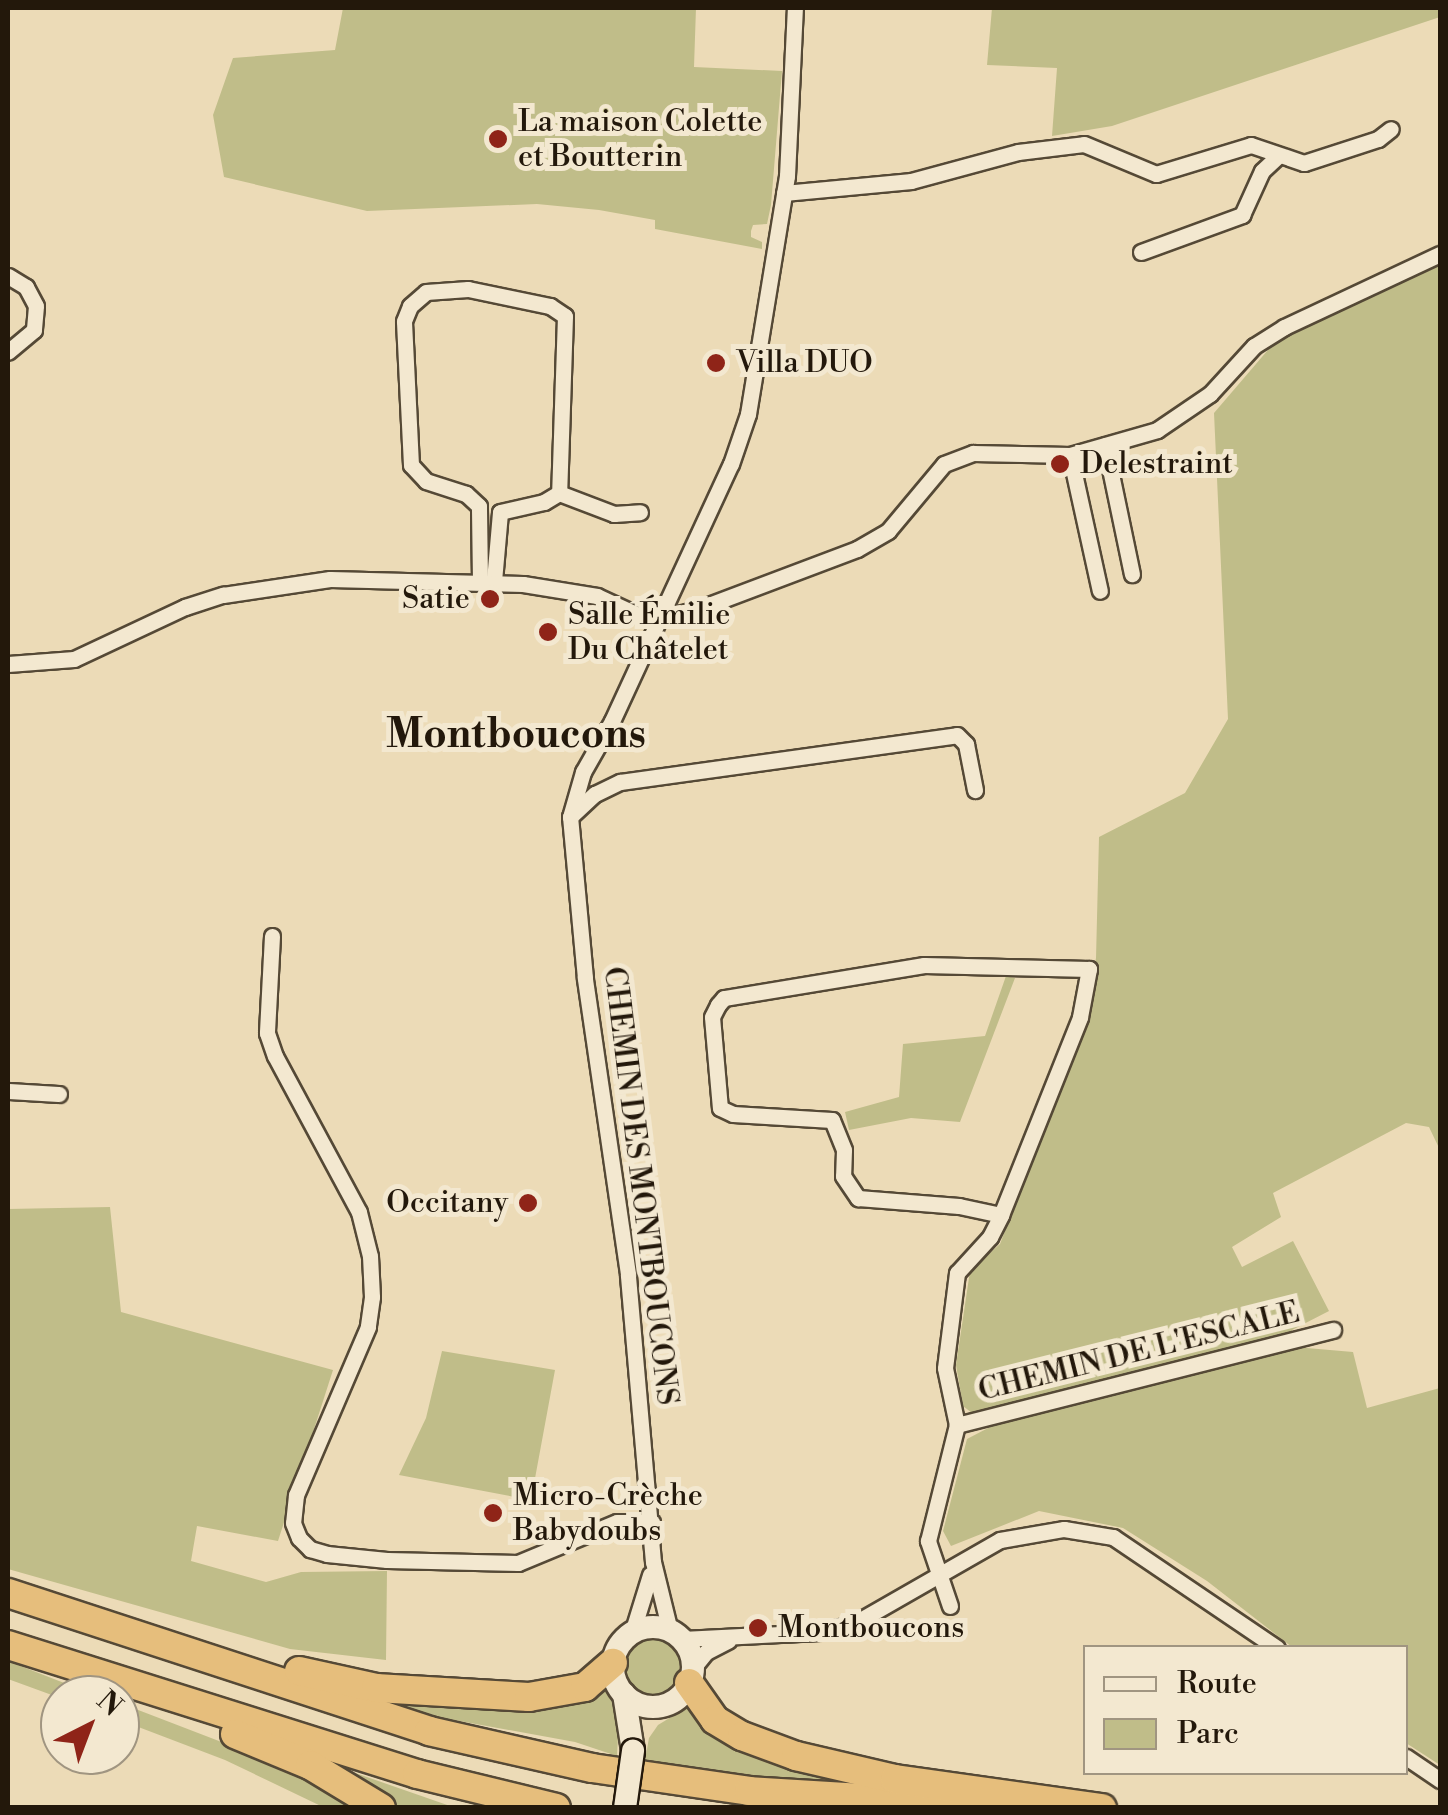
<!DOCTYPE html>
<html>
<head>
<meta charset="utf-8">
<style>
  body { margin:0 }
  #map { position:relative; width:1448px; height:1815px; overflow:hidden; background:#ecdbb7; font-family:"Libre Bodoni",serif }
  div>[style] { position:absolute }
  .green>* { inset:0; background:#c0bd89 }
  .round { border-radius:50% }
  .roads { filter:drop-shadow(2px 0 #554936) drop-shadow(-2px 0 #554936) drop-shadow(0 2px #554936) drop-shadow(0 -2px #554936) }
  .street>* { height:15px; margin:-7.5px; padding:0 7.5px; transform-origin:7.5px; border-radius:7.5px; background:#f3e8d0 }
  .secondary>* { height:22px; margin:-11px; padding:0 11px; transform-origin:11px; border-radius:11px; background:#f3e8d0 }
  .secondary>.ring { margin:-11px; padding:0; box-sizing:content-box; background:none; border:22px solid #f3e8d0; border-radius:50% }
  .highway>* { height:28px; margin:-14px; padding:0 14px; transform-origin:14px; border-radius:14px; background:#e6be7c }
  .bridges { filter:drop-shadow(2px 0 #23180b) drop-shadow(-2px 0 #23180b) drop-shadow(0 2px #23180b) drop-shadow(0 -2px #23180b) }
  .secondary-bridge>* { height:22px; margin:-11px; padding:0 11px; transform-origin:11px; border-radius:11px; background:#f3e8d0 }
  .dots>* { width:28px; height:28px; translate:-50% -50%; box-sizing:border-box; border:5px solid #f3e8d0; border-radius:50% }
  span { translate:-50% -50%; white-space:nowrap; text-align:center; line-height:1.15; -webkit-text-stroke:10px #f3e8d0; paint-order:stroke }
  .poi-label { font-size:30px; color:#23180b }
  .left { translate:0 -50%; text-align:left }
  .right { translate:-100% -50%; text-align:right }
  .street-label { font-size:30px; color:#23180b }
  .district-label { font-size:40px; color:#23180b; font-weight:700 }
  .frame { position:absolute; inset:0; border:10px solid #23180b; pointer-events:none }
  .legend { position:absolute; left:1083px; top:1645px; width:325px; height:130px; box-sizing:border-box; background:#f3e8d0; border:2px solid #a09581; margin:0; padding:12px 18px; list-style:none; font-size:30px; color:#23180b }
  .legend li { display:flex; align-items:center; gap:20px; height:50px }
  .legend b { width:50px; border:2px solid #a09581 }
  .north { position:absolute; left:40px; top:1675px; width:100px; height:100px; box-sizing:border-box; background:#f3e8d0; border:2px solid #a09581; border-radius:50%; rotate:42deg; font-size:28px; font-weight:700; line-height:40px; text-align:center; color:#23180b }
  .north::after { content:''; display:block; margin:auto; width:35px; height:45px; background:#8f2418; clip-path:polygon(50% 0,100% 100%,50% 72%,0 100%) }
</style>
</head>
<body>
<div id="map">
  <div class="green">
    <i style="clip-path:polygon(343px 8px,696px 8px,694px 67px,782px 71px,771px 205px,767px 224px,753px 225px,751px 231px,751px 237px,762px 242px,762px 249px,655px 229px,655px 220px,599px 210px,537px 204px,367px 211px,224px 177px,213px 115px,233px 58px,335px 50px)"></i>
    <i style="clip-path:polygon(992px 8px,1440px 8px,1440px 17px,1112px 126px,1052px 136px,1057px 68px,987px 65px)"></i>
    <i style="clip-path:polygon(1440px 263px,1440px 1150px,1429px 1127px,1406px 1123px,1273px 1193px,1281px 1217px,1232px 1247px,1242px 1267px,1293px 1241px,1329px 1311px,1292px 1330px,1293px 1335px,984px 1416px,972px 1413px,963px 1406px,956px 1365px,970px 1271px,1000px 1244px,1083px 1027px,1096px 958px,1099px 837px,1185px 793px,1228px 719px,1214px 413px,1274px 343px)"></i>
    <i style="clip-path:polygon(1006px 976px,1015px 978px,960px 1122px,911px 1118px,849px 1130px,845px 1112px,899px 1097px,903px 1044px,985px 1036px)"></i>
    <i style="clip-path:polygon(110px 1207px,121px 1312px,333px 1370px,278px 1541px,197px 1526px,191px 1561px,266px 1582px,301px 1572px,387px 1571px,386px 1660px,290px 1649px,8px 1569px,8px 1209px)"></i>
    <i style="clip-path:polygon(1295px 1347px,1353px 1352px,1367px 1408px,1440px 1388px,1440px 1765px,1406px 1743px,1406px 1648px,1292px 1647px,1207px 1581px,1123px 1528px,1039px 1511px,951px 1546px,943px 1531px,967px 1439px,990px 1427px)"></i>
    <i style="clip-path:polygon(442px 1351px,555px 1370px,531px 1500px,399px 1475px,426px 1418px)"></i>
    <i class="round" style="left:623px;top:1638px;width:58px;height:58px"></i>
    <i style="clip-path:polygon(8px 1661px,59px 1681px,98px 1695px,60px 1698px,8px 1679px)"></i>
    <i style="clip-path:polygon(605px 1687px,619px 1716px,617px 1756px,575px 1742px,443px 1718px,381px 1700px)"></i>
    <i style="clip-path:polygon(120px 1703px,279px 1764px,359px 1807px,323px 1807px,225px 1760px,120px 1720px)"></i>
    <i style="clip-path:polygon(694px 1703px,881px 1784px,757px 1777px,645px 1760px,649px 1738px,658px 1725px)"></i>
    <i style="clip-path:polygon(341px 1768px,453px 1807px,394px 1807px)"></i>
  </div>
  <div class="roads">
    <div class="street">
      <i style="left:784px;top:193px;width:128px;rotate:-5.4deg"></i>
      <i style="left:911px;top:181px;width:111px;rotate:-15.2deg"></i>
      <i style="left:1018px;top:152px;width:66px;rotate:-6.9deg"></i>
      <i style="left:1084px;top:144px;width:78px;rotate:22.6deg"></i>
      <i style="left:1156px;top:174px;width:99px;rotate:-17deg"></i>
      <i style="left:1251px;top:145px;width:56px;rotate:18.8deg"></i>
      <i style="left:1304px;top:163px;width:78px;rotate:-18deg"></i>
      <i style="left:1378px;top:139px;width:16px;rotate:-38deg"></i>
      <i style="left:1141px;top:252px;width:108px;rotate:-20.1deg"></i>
      <i style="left:1242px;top:215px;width:48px;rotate:-65.6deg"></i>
      <i style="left:1262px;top:171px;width:23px;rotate:-43deg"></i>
      <i style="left:8px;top:276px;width:21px;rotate:31deg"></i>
      <i style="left:26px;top:287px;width:21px;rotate:62deg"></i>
      <i style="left:36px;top:306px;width:24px;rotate:95deg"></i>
      <i style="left:34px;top:330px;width:34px;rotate:140deg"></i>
      <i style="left:1105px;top:445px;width:132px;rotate:78.2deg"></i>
      <i style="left:1070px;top:455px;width:139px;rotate:77.6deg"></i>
      <i style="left:480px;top:581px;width:75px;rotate:-90.8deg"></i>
      <i style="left:479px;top:506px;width:18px;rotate:-137deg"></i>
      <i style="left:466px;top:494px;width:42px;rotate:-162deg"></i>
      <i style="left:426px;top:481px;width:22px;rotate:-133deg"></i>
      <i style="left:411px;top:465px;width:144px;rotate:-92.8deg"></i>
      <i style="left:404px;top:321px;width:16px;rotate:-68deg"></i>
      <i style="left:410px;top:306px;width:21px;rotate:-41deg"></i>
      <i style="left:426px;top:292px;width:42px;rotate:-4.1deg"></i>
      <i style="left:468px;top:289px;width:84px;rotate:11.7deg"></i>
      <i style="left:550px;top:306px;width:18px;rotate:34deg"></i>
      <i style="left:565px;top:316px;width:177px;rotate:91.9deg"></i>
      <i style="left:559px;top:493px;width:59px;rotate:20.9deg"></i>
      <i style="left:614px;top:514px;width:26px;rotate:-4deg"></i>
      <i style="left:494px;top:581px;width:69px;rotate:-85deg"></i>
      <i style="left:500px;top:512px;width:45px;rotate:-12.8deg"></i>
      <i style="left:544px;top:502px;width:17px;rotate:-31deg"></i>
      <i style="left:8px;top:664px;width:66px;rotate:-4.3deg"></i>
      <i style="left:74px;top:659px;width:123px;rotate:-25.1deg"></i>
      <i style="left:185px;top:607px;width:40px;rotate:-18deg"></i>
      <i style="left:223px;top:595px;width:108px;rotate:-8.5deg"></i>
      <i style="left:330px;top:579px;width:193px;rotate:1.5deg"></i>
      <i style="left:523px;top:584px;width:75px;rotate:9.2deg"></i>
      <i style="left:597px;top:596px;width:50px;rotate:25deg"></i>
      <i style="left:642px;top:617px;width:16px;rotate:7deg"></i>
      <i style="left:658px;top:619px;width:41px;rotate:-14deg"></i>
      <i style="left:698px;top:609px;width:170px;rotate:-20.7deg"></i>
      <i style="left:857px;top:549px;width:36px;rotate:-30deg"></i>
      <i style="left:888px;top:531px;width:87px;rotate:-50.1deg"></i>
      <i style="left:944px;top:464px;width:31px;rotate:-21deg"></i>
      <i style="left:973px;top:453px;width:97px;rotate:1.2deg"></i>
      <i style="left:1070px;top:455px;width:91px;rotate:-16deg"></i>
      <i style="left:1157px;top:430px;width:64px;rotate:-34.2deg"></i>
      <i style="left:1210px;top:394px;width:65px;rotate:-47.5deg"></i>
      <i style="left:1254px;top:346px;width:36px;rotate:-32deg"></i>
      <i style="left:1284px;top:327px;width:172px;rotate:-25.1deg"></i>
      <i style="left:570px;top:817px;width:34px;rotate:-43deg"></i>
      <i style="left:595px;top:794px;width:28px;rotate:-26deg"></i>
      <i style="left:620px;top:782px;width:340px;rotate:-7.9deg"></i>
      <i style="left:957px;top:735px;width:13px;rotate:45deg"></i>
      <i style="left:966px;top:744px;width:47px;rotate:78.9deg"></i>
      <i style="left:272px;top:936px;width:97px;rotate:93deg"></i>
      <i style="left:267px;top:1033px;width:24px;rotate:71deg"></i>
      <i style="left:275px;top:1056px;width:177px;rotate:61.7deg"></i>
      <i style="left:359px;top:1212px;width:45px;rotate:76deg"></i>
      <i style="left:370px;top:1256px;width:41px;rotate:87.2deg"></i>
      <i style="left:372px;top:1297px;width:30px;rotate:98deg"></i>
      <i style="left:368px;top:1327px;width:183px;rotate:113.2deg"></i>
      <i style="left:296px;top:1495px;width:28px;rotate:96deg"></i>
      <i style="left:293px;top:1523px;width:16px;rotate:68deg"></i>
      <i style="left:299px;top:1538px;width:16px;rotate:45deg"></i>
      <i style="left:310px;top:1549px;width:18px;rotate:16deg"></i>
      <i style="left:327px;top:1554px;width:60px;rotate:5.7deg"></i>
      <i style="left:387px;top:1560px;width:131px;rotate:1.3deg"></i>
      <i style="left:518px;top:1563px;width:107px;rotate:-22.5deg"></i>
      <i style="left:617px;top:1522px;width:35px"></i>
      <i style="left:8px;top:1091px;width:51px;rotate:3.4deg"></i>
      <i style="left:957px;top:1425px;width:388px;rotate:-14.2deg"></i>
      <i style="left:950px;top:1606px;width:69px;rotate:-108.7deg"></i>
      <i style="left:928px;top:1541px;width:120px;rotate:-76deg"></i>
      <i style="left:957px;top:1425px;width:58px;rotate:-101.9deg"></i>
      <i style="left:945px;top:1368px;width:96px;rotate:-82.8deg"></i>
      <i style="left:957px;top:1273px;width:49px;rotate:-47.5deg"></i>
      <i style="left:990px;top:1237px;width:25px;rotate:-63deg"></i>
      <i style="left:1001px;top:1215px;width:213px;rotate:-68.2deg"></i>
      <i style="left:1080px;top:1017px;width:49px;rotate:-79.4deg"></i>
      <i style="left:1089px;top:969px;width:165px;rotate:-178.6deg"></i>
      <i style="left:924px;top:965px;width:203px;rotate:170.6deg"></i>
      <i style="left:724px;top:998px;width:9px;rotate:131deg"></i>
      <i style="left:718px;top:1005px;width:13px;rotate:117deg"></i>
      <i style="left:712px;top:1017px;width:91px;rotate:85deg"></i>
      <i style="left:720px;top:1108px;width:14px;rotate:25deg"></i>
      <i style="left:733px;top:1114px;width:99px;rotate:3.5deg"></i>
      <i style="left:832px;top:1120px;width:32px;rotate:68deg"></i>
      <i style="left:844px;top:1150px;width:26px;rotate:92deg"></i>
      <i style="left:843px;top:1176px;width:27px;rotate:56deg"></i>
      <i style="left:858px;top:1198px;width:101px;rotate:4.5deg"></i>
      <i style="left:959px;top:1206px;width:43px;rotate:12.1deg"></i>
      <i style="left:670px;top:1631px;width:71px;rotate:-103.8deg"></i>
      <i style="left:653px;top:1562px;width:289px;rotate:-95deg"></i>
      <i style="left:628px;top:1274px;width:299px;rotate:-98.3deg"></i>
      <i style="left:585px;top:978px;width:162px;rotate:-95.3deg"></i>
      <i style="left:570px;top:817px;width:47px;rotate:-73.9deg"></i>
      <i style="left:583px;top:772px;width:59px;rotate:-60.4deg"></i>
      <i style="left:612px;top:721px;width:283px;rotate:-65.2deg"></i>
      <i style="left:731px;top:464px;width:53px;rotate:-71.2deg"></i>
      <i style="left:748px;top:414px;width:241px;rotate:-80.7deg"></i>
      <i style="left:787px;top:176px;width:168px;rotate:-87.3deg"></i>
      <i style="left:632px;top:1633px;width:61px;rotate:-72.8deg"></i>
      <i style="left:682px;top:1639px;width:138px;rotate:-2.9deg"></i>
      <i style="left:820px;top:1632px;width:36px;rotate:-14deg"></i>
      <i style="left:855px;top:1623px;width:167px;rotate:-29.8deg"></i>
      <i style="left:1000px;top:1540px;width:65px;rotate:-9.8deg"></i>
      <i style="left:1064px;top:1529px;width:50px;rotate:9.3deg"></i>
      <i style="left:1113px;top:1537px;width:198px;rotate:34.1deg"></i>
      <i style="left:693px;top:1668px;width:21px;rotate:-51deg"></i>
      <i style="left:706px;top:1652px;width:25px;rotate:-27deg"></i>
      <i style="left:1406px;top:1757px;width:41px;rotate:34.1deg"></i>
    </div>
    <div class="secondary">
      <i class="ring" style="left:613px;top:1627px;width:58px;height:58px"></i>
      <i style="left:624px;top:1694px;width:58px;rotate:81deg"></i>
    </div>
    <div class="highway">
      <i style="left:8px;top:1593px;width:443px;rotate:18.1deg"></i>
      <i style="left:429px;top:1731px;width:167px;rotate:12.8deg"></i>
      <i style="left:592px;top:1768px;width:159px;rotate:8.3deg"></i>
      <i style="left:749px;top:1791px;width:276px;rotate:3.5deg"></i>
      <i style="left:8px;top:1645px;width:429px;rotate:17.5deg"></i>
      <i style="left:417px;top:1774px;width:143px;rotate:13.7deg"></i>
      <i style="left:299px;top:1671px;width:79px;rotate:12.4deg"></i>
      <i style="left:376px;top:1688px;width:153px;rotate:3.4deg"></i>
      <i style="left:529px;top:1697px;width:57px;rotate:-10.1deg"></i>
      <i style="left:585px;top:1687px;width:37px;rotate:-41deg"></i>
      <i style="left:689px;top:1683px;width:45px;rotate:54.9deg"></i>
      <i style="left:715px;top:1720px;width:31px;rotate:31deg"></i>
      <i style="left:742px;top:1736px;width:58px;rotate:20.3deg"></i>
      <i style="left:796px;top:1756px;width:102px;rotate:13.1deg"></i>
      <i style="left:895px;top:1779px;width:209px;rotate:8deg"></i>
      <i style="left:235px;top:1734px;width:81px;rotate:22.5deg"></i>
      <i style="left:310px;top:1765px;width:83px;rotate:31.2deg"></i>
    </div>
  </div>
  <div class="bridges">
    <div class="secondary-bridge">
      <i style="left:625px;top:1808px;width:58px;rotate:-82deg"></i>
    </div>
  </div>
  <div class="dots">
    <i style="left:498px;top:139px;background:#8f2418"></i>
    <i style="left:716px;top:363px;background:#8f2418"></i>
    <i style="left:1060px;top:464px;background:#8f2418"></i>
    <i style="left:490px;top:599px;background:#8f2418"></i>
    <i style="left:548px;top:632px;background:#8f2418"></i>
    <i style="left:528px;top:1203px;background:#8f2418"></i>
    <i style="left:493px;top:1513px;background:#8f2418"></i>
    <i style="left:758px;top:1628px;background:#8f2418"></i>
  </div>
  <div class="poi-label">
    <span class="left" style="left:518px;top:139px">La maison Colette<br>et Boutterin</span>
    <span class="left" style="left:736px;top:363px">Villa DUO</span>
    <span class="left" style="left:1080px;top:464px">Delestraint</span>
    <span class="right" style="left:470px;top:599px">Satie</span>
    <span class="left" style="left:568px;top:632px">Salle Émilie<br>Du Châtelet</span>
    <span class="right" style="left:508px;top:1203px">Occitany</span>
    <span class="left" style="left:513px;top:1513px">Micro-Crèche<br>Babydoubs</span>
    <span class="left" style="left:778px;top:1628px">Montboucons</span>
  </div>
  <div class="street-label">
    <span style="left:640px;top:1186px;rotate:83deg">CHEMIN DES MONTBOUCONS</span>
    <span style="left:1139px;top:1352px;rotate:-14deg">CHEMIN DE L'ESCALE</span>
  </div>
  <div class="district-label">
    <span style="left:516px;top:735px">Montboucons</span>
  </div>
  <div class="frame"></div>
  <ul class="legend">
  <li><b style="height:12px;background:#f3e8d0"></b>Route</li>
  <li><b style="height:28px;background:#c0bd89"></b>Parc</li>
  </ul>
  <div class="north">N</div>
</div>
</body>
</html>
